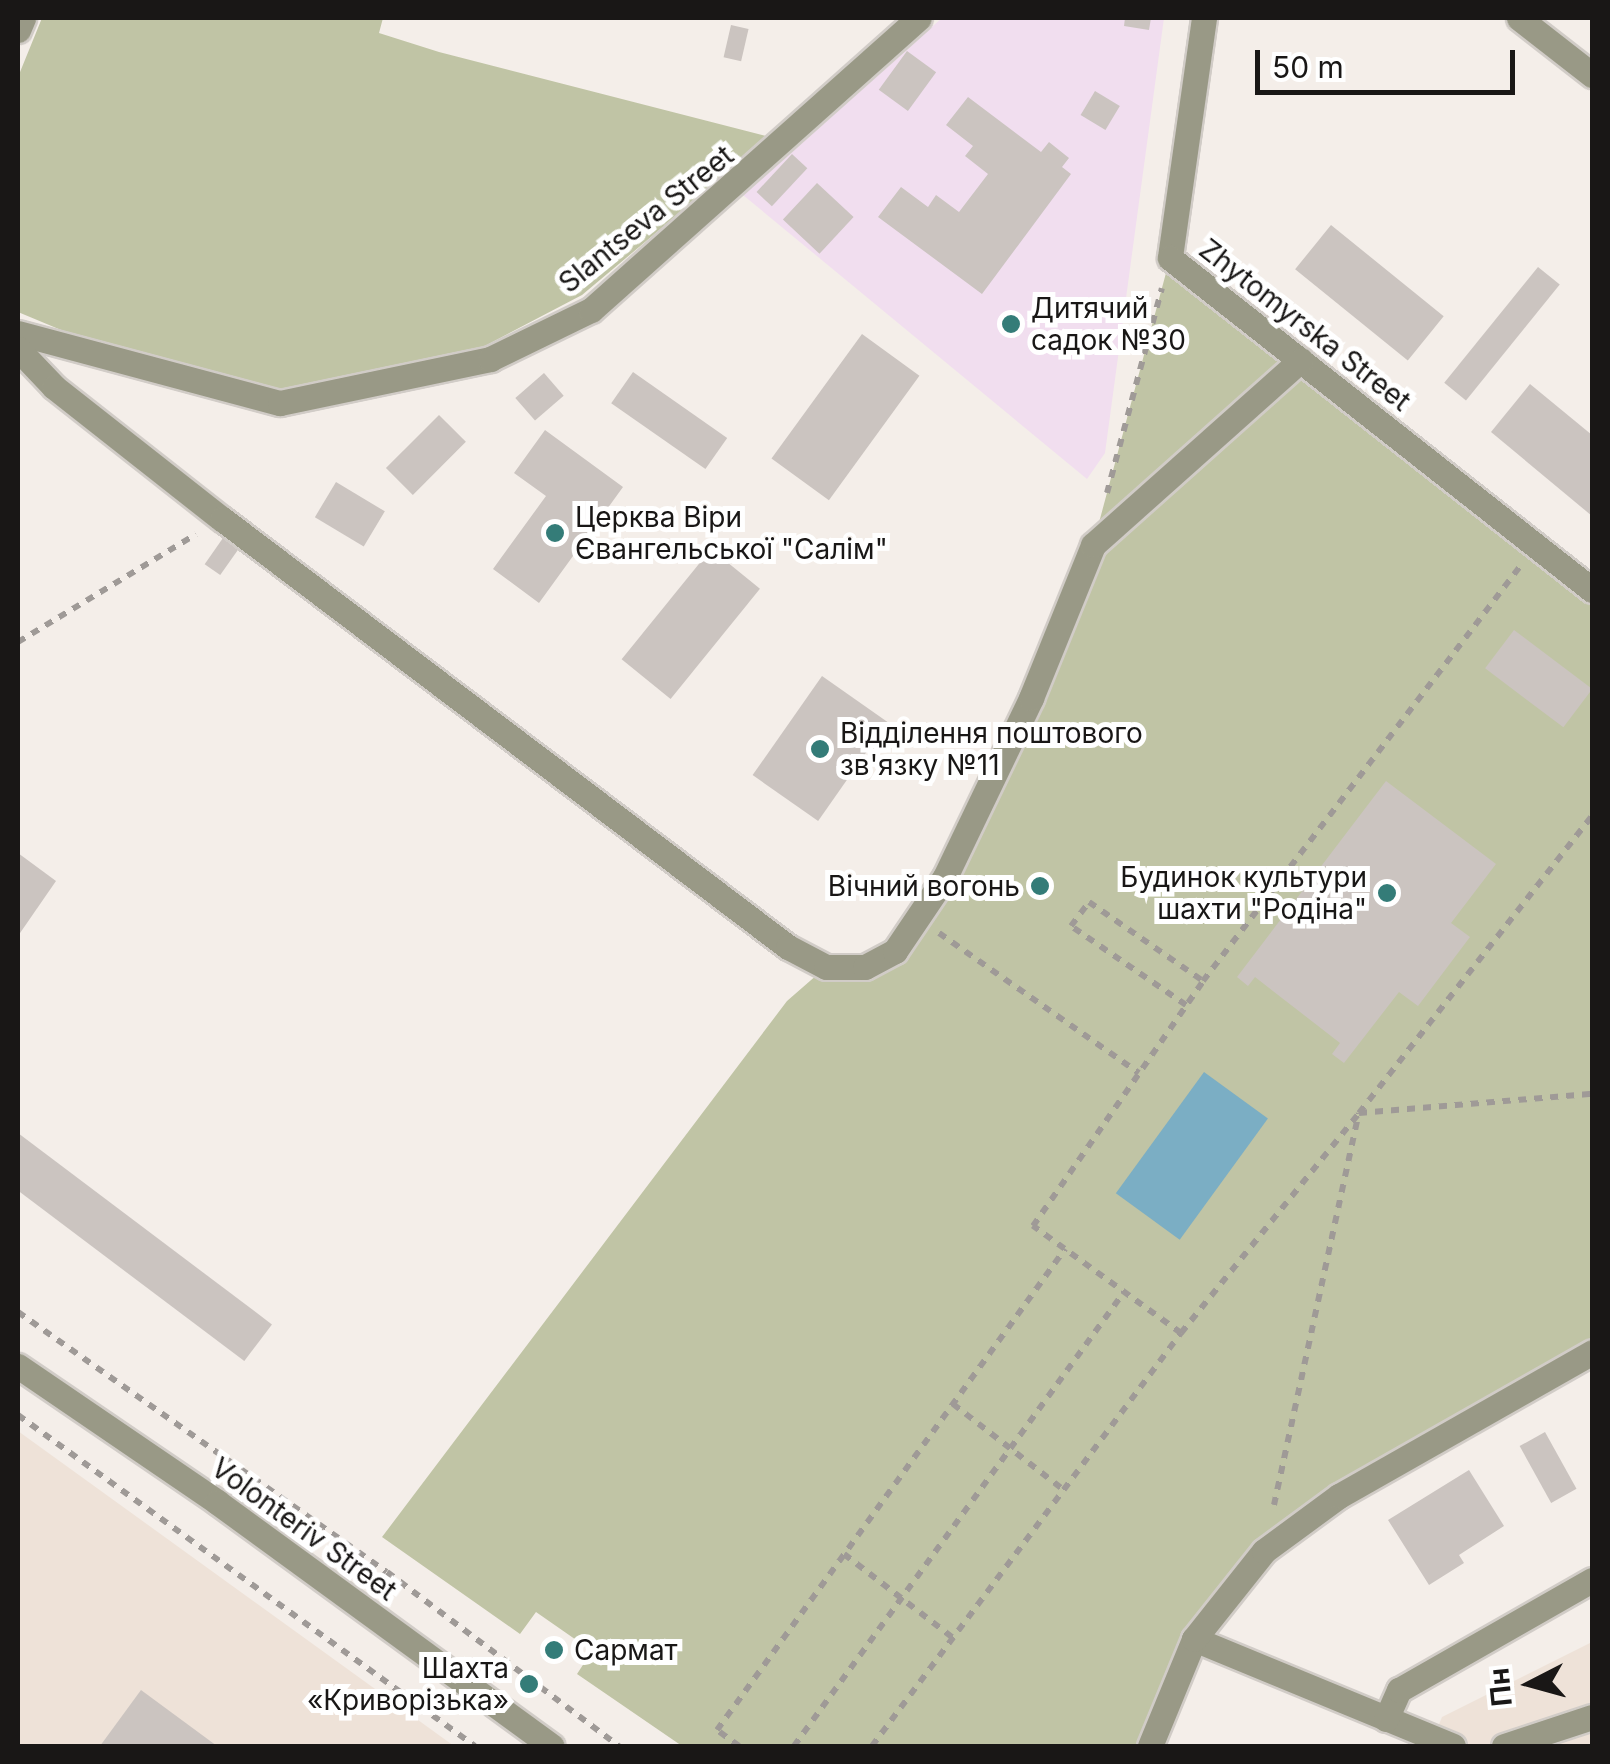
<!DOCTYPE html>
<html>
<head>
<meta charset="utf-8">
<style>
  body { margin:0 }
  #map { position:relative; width:1610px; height:1764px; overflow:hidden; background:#f4eee9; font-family:Inter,sans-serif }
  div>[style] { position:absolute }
  .built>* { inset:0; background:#eee2d8 }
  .education>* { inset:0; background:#f1deef }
  .green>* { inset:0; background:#c0c4a5 }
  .water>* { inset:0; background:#7baec4; transform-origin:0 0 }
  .building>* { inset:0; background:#cbc4c0; transform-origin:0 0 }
  .path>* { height:6px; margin-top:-3px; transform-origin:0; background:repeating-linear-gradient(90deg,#9f9a97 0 8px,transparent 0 16px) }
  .roads { filter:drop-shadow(2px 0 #d1ccc7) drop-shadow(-2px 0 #d1ccc7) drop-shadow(0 2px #d1ccc7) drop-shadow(0 -2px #d1ccc7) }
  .minor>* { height:25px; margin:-12.5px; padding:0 12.5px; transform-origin:12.5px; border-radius:12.5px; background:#999986 }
  .dots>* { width:28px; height:28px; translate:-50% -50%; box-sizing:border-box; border:5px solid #fff; border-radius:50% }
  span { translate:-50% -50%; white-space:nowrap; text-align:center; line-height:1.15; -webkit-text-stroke:10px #fff; paint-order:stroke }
  .street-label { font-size:28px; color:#191716 }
  .poi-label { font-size:28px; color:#191716 }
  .left { translate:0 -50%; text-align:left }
  .right { translate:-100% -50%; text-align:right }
  .frame { position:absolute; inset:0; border:20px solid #191716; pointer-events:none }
  .north { position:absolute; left:1480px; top:1634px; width:100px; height:100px; -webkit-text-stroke:8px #fff; paint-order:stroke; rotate:264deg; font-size:28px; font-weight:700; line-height:40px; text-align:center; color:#191716 }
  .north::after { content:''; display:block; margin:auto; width:35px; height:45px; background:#191716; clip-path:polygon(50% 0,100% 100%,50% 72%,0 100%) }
  .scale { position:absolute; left:1255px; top:50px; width:260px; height:45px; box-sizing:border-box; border:5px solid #191716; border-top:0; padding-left:12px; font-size:30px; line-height:35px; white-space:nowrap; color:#191716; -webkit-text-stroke:8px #fff; paint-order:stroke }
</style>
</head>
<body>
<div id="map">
  <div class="built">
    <i style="clip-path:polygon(18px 1431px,454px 1746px,18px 1746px)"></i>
    <i style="clip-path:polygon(1592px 1642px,1592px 1746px,1430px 1746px,1442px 1717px)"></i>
  </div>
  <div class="education">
    <i style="clip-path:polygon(942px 18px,1164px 18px,1105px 453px,1087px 479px,743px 195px)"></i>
  </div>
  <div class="green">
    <i style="clip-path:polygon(42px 18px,383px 18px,379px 33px,439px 52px,770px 137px,582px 295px,483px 347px,312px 391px,272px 391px,97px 345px,18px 312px,18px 77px)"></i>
    <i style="clip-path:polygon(1170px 258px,1592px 590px,1592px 1352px,1264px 1551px,1194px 1639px,1150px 1746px,682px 1746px,577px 1674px,592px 1651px,536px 1612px,520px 1634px,382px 1537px,787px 1001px,826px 967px,865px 967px,945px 877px,1093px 545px)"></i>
  </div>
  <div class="water">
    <i style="left:1204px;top:1072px;width:79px;height:150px;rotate:36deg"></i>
  </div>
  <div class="building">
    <i style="clip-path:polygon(1125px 18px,1151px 18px,1149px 30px,1124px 26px)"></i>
    <i style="left:731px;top:25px;width:18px;height:33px;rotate:13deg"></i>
    <i style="left:907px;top:51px;width:36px;height:48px;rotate:36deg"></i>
    <i style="left:1095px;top:91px;width:29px;height:28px;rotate:31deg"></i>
    <i style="clip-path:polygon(968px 97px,1041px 152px,1049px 142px,1069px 158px,1062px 167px,1071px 174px,982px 294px,878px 217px,901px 187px,928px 207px,936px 195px,959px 212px,988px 174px,965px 156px,973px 146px,946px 125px)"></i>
    <i style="left:792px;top:154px;width:21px;height:52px;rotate:43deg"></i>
    <i style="left:817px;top:183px;width:50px;height:50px;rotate:43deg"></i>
    <i style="left:1331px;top:225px;width:145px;height:57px;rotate:39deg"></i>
    <i style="left:1538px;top:267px;width:28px;height:149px;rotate:39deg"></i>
    <i style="left:862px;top:334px;width:71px;height:154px;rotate:36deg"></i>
    <i style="left:633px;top:372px;width:115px;height:38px;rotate:35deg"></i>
    <i style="left:544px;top:373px;width:30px;height:38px;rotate:49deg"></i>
    <i style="clip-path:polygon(1530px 384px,1592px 435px,1592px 516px,1491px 432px)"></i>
    <i style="left:439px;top:415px;width:38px;height:75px;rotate:45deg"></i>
    <i style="clip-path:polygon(545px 430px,623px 487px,539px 603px,493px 569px,546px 496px,514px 473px)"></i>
    <i style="left:336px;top:482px;width:57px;height:41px;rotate:31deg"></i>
    <i style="left:223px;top:538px;width:19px;height:32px;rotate:35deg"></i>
    <i style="left:711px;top:549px;width:63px;height:142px;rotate:39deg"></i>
    <i style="left:1514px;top:630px;width:98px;height:48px;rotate:37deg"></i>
    <i style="left:822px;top:676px;width:80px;height:121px;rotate:35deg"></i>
    <i style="clip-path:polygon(1386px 781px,1496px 864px,1451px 923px,1470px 937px,1418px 1006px,1399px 992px,1344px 1063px,1332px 1054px,1340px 1043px,1255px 977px,1248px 986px,1237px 977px)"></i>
    <i style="clip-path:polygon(18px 853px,56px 881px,18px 936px)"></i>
    <i style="left:18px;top:1133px;width:318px;height:46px;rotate:37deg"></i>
    <i style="left:1545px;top:1432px;width:65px;height:29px;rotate:61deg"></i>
    <i style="clip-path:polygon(1469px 1470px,1504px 1526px,1459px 1555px,1464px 1563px,1429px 1585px,1388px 1520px)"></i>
    <i style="clip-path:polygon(141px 1690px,217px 1746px,100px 1746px)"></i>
  </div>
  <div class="path">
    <i style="left:1107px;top:493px;width:212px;rotate:-75deg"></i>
    <i style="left:18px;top:642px;width:208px;rotate:-31.2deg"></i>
    <i style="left:939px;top:933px;width:244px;rotate:35deg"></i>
    <i style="left:1186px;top:1005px;width:140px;rotate:-145.5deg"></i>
    <i style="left:1071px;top:926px;width:30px;rotate:-53deg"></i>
    <i style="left:1089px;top:902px;width:139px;rotate:34.7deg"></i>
    <i style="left:18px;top:1312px;width:451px;rotate:35.2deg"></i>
    <i style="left:387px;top:1572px;width:290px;rotate:36.9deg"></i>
    <i style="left:1181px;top:1333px;width:183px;rotate:-144.1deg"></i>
    <i style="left:1033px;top:1226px;width:298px;rotate:-55.2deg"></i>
    <i style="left:1203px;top:981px;width:524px;rotate:-52.6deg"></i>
    <i style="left:953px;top:1404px;width:140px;rotate:37.8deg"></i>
    <i style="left:18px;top:1415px;width:564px;rotate:35.92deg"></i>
    <i style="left:1274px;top:1505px;width:401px;rotate:-77.8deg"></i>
    <i style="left:1359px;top:1113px;width:377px;rotate:-51.9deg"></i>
    <i style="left:844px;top:1554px;width:138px;rotate:37.6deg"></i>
    <i style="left:739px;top:1746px;width:27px;rotate:-144deg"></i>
    <i style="left:717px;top:1730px;width:594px;rotate:-54.11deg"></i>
    <i style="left:794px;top:1746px;width:561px;rotate:-53.99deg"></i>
    <i style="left:872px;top:1746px;width:516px;rotate:-53.2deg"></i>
    <i style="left:1181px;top:1333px;width:283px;rotate:-51deg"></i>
    <i style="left:1359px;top:1113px;width:234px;rotate:-4.7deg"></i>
  </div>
  <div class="roads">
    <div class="minor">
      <i style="left:1204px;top:18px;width:242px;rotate:98.1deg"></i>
      <i style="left:1170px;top:258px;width:537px;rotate:38.19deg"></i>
      <i style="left:1519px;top:18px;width:93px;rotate:38deg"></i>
      <i style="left:18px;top:30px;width:13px;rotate:-67deg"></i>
      <i style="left:18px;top:333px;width:271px;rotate:15deg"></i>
      <i style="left:280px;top:403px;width:215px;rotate:-11.8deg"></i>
      <i style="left:490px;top:359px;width:112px;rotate:-25.9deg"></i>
      <i style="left:591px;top:310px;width:439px;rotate:-41.7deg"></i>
      <i style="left:18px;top:349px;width:52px;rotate:46.5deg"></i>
      <i style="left:54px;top:387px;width:214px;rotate:38.2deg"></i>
      <i style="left:222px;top:519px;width:710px;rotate:37.1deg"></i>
      <i style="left:788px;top:947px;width:43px;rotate:27.8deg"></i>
      <i style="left:826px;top:967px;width:39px"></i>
      <i style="left:865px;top:967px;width:34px;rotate:-28deg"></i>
      <i style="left:895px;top:951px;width:89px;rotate:-56deg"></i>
      <i style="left:945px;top:877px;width:199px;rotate:-64.3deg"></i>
      <i style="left:1031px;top:698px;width:165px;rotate:-67.9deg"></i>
      <i style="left:1093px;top:545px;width:278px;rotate:-41.7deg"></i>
      <i style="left:18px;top:1366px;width:241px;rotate:34.3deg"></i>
      <i style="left:217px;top:1502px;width:414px;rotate:36.1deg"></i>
      <i style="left:1194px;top:1639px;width:280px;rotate:22.4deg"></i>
      <i style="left:1386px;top:1719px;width:32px;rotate:-66deg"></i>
      <i style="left:1399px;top:1690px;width:222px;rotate:-29.7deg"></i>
      <i style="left:1150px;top:1746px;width:116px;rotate:-67.6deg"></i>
      <i style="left:1194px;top:1639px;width:112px;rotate:-51.5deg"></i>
      <i style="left:1264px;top:1551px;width:93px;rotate:-36.3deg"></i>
      <i style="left:1339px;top:1496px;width:291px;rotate:-29.6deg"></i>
      <i style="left:1504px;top:1746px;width:93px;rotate:-18.2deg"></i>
    </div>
  </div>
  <div class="dots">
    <i style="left:1011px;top:324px;background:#347c78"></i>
    <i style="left:555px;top:533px;background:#347c78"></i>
    <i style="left:820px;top:749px;background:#347c78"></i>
    <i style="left:1040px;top:886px;background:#347c78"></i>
    <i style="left:1387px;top:893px;background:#347c78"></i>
    <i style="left:554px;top:1650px;background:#347c78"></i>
    <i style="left:529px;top:1684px;background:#347c78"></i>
  </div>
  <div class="street-label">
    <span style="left:646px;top:219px;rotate:-39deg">Slantseva Street</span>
    <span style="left:1305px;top:325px;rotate:38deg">Zhytomyrska Street</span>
    <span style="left:304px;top:1529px;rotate:36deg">Volonteriv Street</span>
  </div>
  <div class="poi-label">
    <span class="left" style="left:1031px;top:324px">Дитячий<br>садок №30</span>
    <span class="left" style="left:575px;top:533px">Церква Віри<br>Євангельської "Салім"</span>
    <span class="left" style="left:840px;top:749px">Відділення поштового<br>зв'язку №11</span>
    <span class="right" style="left:1367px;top:893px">Будинок культури<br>шахти "Родіна"</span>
    <span class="right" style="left:1020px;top:886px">Вічний вогонь</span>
    <span class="left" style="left:574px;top:1650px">Сармат</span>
    <span class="right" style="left:509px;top:1684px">Шахта<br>«Криворізька»</span>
  </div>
  <div class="frame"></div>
  <div class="north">Пн</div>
  <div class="scale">50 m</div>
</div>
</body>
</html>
